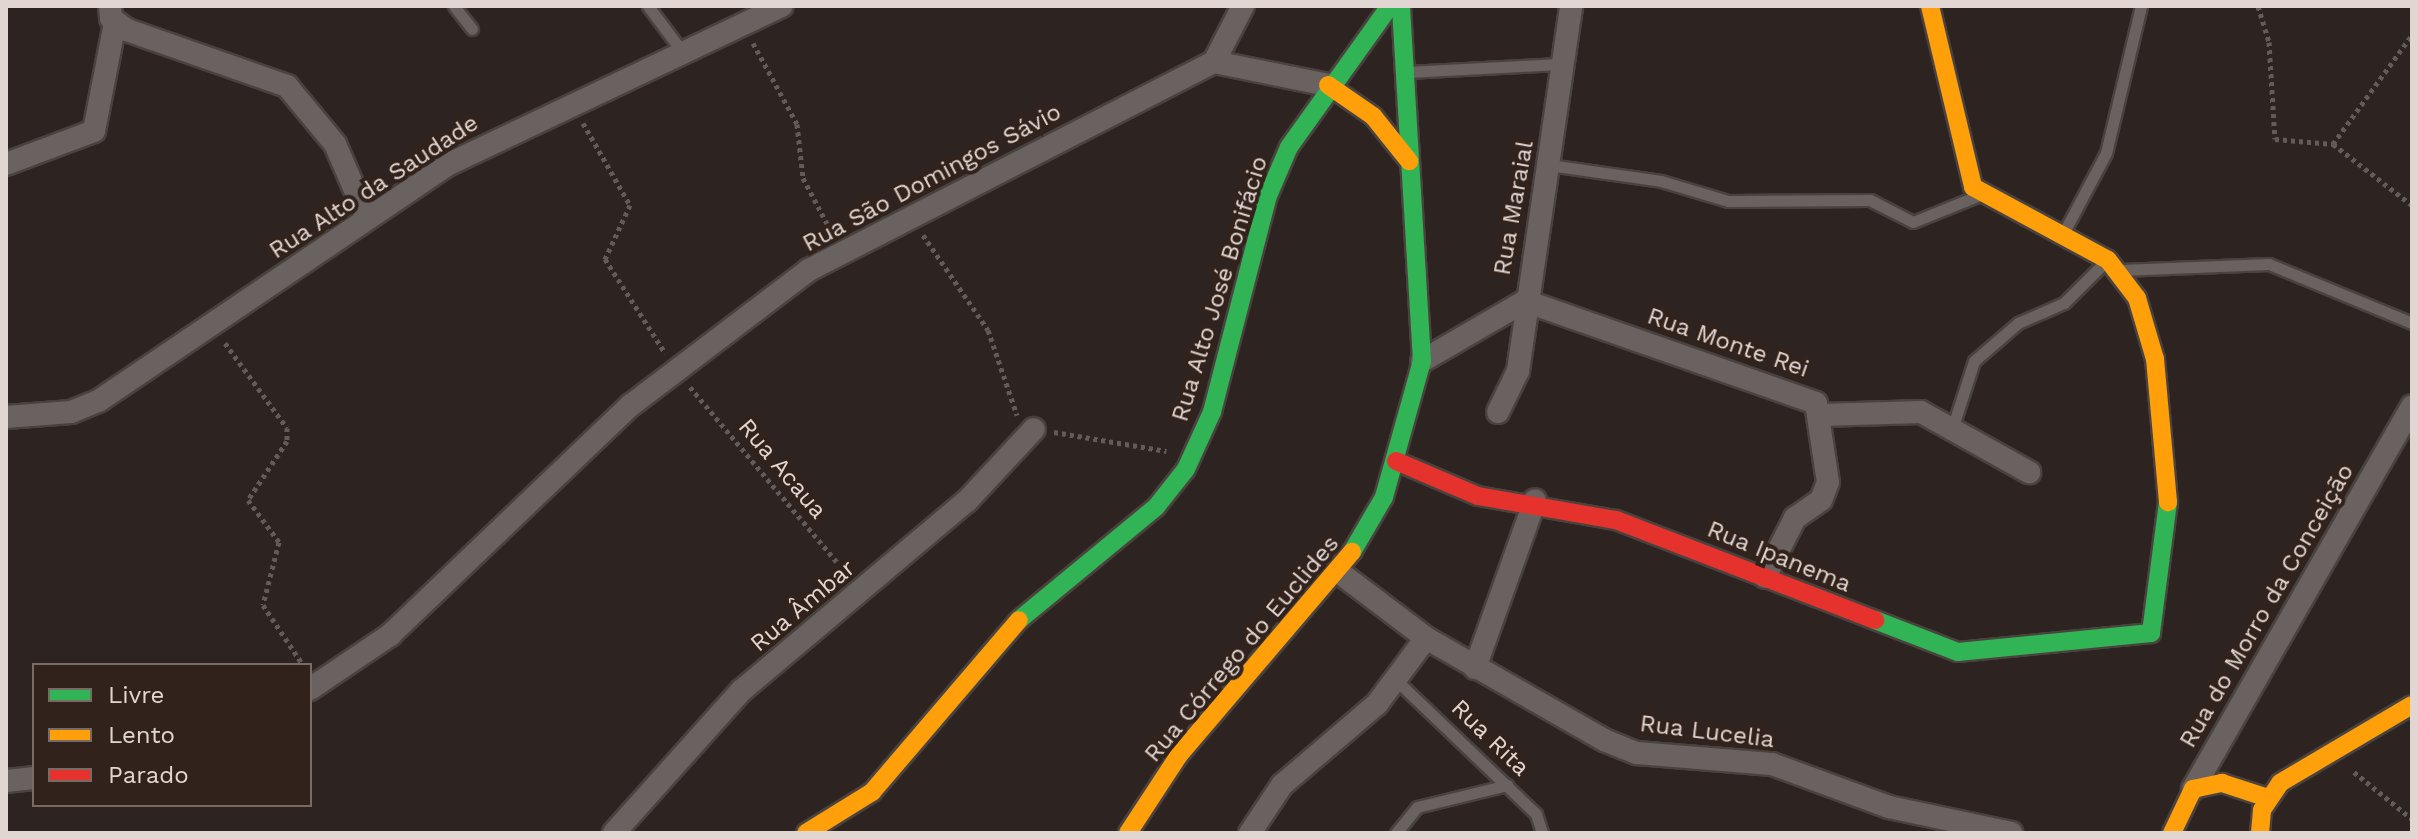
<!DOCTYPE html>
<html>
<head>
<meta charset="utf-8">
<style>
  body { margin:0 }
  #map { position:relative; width:2418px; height:839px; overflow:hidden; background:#2d2421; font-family:"Work Sans",sans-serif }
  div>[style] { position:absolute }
  .path>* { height:5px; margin-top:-2.5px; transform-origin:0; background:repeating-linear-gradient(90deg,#625b58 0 4px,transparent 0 8px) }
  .roads { filter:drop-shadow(2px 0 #4a423e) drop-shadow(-2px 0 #4a423e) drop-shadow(0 2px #4a423e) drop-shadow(0 -2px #4a423e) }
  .lane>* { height:11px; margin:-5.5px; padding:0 5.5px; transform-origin:5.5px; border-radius:5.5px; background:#696260 }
  .street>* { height:22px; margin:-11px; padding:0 11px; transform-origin:11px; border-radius:11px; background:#696260 }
  .fast>* { height:18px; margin:-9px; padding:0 9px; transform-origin:9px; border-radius:9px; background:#30b455 }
  .slow>* { height:18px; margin:-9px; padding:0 9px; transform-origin:9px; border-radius:9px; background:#ff9f0a }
  .jam>* { height:18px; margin:-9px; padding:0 9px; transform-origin:9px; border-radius:9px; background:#e5322d }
  span { translate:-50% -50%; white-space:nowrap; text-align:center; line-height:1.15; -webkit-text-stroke:8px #32221c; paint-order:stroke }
  .street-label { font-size:24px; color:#e1d6d1 }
  .frame { position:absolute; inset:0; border:8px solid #e1d6d1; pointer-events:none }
  .legend { position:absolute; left:32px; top:663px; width:280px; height:144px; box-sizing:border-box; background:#32221c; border:2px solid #786a64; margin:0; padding:10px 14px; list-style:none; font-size:24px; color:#e1d6d1 }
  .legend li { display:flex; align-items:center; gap:16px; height:40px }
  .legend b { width:40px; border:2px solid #786a64 }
</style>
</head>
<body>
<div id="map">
  <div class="path">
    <i style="left:2258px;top:6px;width:38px;rotate:73deg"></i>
    <i style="left:2269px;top:42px;width:97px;rotate:86.5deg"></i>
    <i style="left:2275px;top:139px;width:58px;rotate:4.9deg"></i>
    <i style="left:2333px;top:144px;width:100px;rotate:37.7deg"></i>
    <i style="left:753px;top:43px;width:92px;rotate:61.5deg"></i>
    <i style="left:797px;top:124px;width:54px;rotate:83.7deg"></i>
    <i style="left:803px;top:178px;width:62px;rotate:62.2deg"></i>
    <i style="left:583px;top:123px;width:95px;rotate:60.2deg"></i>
    <i style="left:630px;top:205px;width:60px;rotate:114.8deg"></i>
    <i style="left:605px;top:259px;width:112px;rotate:57.4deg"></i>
    <i style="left:2333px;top:144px;width:135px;rotate:-54.1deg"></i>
    <i style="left:923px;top:235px;width:115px;rotate:55.6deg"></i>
    <i style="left:988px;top:330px;width:90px;rotate:71.2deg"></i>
    <i style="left:225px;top:343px;width:105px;rotate:53.9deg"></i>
    <i style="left:287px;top:428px;width:13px;rotate:90deg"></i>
    <i style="left:287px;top:441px;width:71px;rotate:123.5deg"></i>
    <i style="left:248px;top:500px;width:52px;rotate:53.6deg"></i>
    <i style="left:279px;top:542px;width:65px;rotate:104.3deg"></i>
    <i style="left:263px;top:605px;width:72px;rotate:56.3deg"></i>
    <i style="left:690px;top:387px;width:246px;rotate:50deg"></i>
    <i style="left:1054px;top:432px;width:114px;rotate:9.6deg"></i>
    <i style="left:2354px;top:772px;width:75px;rotate:39deg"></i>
  </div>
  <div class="roads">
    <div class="lane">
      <i style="left:454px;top:6px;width:29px;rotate:52deg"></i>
      <i style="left:648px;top:6px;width:55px;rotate:53.1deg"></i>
      <i style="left:1408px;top:72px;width:155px;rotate:-3deg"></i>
      <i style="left:1549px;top:165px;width:113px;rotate:8.1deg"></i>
      <i style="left:1661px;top:181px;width:70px;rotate:16.6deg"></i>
      <i style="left:1728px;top:201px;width:142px;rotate:-0.4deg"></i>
      <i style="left:1870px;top:200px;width:48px;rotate:27.1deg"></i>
      <i style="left:1913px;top:222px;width:69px;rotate:-22.1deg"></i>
      <i style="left:2064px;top:232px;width:89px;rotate:-62deg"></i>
      <i style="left:2106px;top:153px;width:151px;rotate:-76.6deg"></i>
      <i style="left:2121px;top:270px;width:148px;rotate:-2.3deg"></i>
      <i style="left:2269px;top:264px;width:155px;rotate:22.4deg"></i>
      <i style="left:1953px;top:426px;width:68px;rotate:-72.1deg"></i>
      <i style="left:1974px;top:361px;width:58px;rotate:-40.8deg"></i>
      <i style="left:2018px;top:323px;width:50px;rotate:-23.5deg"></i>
      <i style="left:2064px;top:303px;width:58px;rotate:-45deg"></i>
      <i style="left:1397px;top:681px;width:192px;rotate:43.7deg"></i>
      <i style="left:1536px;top:814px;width:20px;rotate:72deg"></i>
      <i style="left:1396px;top:833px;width:33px;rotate:-51deg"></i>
      <i style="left:1417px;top:807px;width:93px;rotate:-13.7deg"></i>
    </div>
    <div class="street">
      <i style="left:110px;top:6px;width:12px;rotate:85deg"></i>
      <i style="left:111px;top:18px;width:20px;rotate:37deg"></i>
      <i style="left:127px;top:30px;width:170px;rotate:19.3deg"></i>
      <i style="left:287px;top:86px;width:75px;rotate:50.4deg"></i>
      <i style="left:335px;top:144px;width:81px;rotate:66.6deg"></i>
      <i style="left:1214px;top:62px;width:63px;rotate:-62.6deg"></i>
      <i style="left:6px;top:164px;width:94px;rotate:-20.6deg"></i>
      <i style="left:94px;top:131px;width:110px;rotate:-79deg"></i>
      <i style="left:1525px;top:301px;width:308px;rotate:19.3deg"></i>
      <i style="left:1816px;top:403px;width:80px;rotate:81.4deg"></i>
      <i style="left:1828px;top:482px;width:19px;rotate:111deg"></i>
      <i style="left:1821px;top:500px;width:32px;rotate:145deg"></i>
      <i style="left:1795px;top:518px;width:66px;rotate:117deg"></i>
      <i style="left:1422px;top:361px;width:119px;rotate:-30.2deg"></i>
      <i style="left:1498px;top:412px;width:46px;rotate:-64deg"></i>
      <i style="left:1518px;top:371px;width:369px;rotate:-81.7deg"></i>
      <i style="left:1822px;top:415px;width:99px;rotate:-1.7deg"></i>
      <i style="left:1921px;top:412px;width:124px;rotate:29.1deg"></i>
      <i style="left:6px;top:417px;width:65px;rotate:-4.4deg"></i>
      <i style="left:71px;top:412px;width:31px;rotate:-22deg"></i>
      <i style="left:100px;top:400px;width:421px;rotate:-34.1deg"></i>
      <i style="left:449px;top:164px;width:368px;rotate:-25.4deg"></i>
      <i style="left:1340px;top:573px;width:108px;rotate:37.1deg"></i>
      <i style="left:1426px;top:638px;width:205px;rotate:29.8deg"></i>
      <i style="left:1604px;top:740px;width:35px;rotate:22deg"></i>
      <i style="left:1637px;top:753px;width:135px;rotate:4.7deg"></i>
      <i style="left:1772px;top:764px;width:125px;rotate:20.2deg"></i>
      <i style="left:1889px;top:807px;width:125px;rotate:12deg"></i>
      <i style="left:1475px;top:668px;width:178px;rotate:-70.3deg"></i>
      <i style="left:310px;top:689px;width:97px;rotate:-34deg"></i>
      <i style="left:390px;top:635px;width:333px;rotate:-43.7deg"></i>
      <i style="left:631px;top:405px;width:223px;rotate:-37.2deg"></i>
      <i style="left:809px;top:270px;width:455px;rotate:-27.2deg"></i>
      <i style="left:1214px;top:62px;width:116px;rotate:11.4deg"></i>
      <i style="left:6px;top:781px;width:28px;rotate:-6deg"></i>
      <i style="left:2193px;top:789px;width:441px;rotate:-60.2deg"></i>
      <i style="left:614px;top:833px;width:191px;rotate:-48.2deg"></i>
      <i style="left:741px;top:691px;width:295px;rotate:-40.1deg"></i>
      <i style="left:967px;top:501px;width:98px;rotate:-47.1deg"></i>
      <i style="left:1250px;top:833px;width:58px;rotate:-56.3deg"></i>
      <i style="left:1282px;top:785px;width:125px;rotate:-40.5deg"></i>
      <i style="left:1377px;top:704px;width:82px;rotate:-53.4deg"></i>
    </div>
    <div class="fast">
      <i style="left:1352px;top:552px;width:64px;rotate:-59.8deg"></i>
      <i style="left:1384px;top:497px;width:141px;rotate:-74.4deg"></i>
      <i style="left:1422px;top:361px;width:356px;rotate:-93.4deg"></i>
      <i style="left:1019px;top:620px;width:178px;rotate:-39.5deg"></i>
      <i style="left:1156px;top:507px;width:48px;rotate:-51.7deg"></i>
      <i style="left:1186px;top:469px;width:63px;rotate:-65.5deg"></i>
      <i style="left:1212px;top:412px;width:223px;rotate:-75.5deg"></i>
      <i style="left:1268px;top:196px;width:53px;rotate:-66.8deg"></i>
      <i style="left:1289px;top:147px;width:173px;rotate:-54.4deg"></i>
      <i style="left:1875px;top:620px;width:89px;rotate:21.1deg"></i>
      <i style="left:1958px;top:652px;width:194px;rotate:-5.6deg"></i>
      <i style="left:2151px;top:633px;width:132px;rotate:-82.6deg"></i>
    </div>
    <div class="slow">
      <i style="left:1930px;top:6px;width:186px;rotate:76.6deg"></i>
      <i style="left:1973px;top:187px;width:153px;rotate:28.4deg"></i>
      <i style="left:2108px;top:260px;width:48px;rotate:52.7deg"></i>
      <i style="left:2137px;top:298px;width:64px;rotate:73.6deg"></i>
      <i style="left:2155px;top:359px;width:144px;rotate:84.8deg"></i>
      <i style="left:1328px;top:85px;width:55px;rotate:34.6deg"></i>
      <i style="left:1373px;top:116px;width:58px;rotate:51.3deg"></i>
      <i style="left:806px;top:833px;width:78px;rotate:-31.8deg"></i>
      <i style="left:872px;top:792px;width:226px;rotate:-49.5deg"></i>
      <i style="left:1128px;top:833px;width:93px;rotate:-56.8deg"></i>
      <i style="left:1179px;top:755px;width:267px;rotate:-49.6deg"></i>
      <i style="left:2172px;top:833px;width:49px;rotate:-64.5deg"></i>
      <i style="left:2193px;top:789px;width:30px;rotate:-12deg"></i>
      <i style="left:2222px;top:783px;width:48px;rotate:18.1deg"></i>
      <i style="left:2260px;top:833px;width:23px;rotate:-85deg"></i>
      <i style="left:2262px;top:810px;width:32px;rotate:-56deg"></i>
      <i style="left:2280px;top:783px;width:153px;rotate:-30.6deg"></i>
    </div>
    <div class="jam">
      <i style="left:1396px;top:461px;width:89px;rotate:23.1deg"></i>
      <i style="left:1478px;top:496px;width:140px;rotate:9.9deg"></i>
      <i style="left:1616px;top:520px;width:278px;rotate:21.1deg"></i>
    </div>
  </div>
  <div class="street-label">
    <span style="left:932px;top:178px;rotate:-28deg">Rua São Domingos Sávio</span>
    <span style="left:374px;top:187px;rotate:-33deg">Rua Alto da Saudade</span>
    <span style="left:1514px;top:208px;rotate:-80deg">Rua Maraial</span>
    <span style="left:1220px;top:289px;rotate:-73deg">Rua Alto José Bonifácio</span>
    <span style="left:1728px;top:343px;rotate:19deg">Rua Monte Rei</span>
    <span style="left:782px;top:469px;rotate:50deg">Rua Acaua</span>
    <span style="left:1779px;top:557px;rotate:22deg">Rua Ipanema</span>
    <span style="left:803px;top:606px;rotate:-40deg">Rua Âmbar</span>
    <span style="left:2267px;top:606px;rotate:-60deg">Rua do Morro da Conceição</span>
    <span style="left:1242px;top:649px;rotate:-50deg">Rua Córrego do Euclides</span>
    <span style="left:1707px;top:732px;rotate:7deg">Rua Lucelia</span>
    <span style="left:1490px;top:738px;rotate:44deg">Rua Rita</span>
  </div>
  <div class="frame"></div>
  <ul class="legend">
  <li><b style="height:10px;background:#30b455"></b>Livre</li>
  <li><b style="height:10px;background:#ff9f0a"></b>Lento</li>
  <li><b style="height:10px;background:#e5322d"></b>Parado</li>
  </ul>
</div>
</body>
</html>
